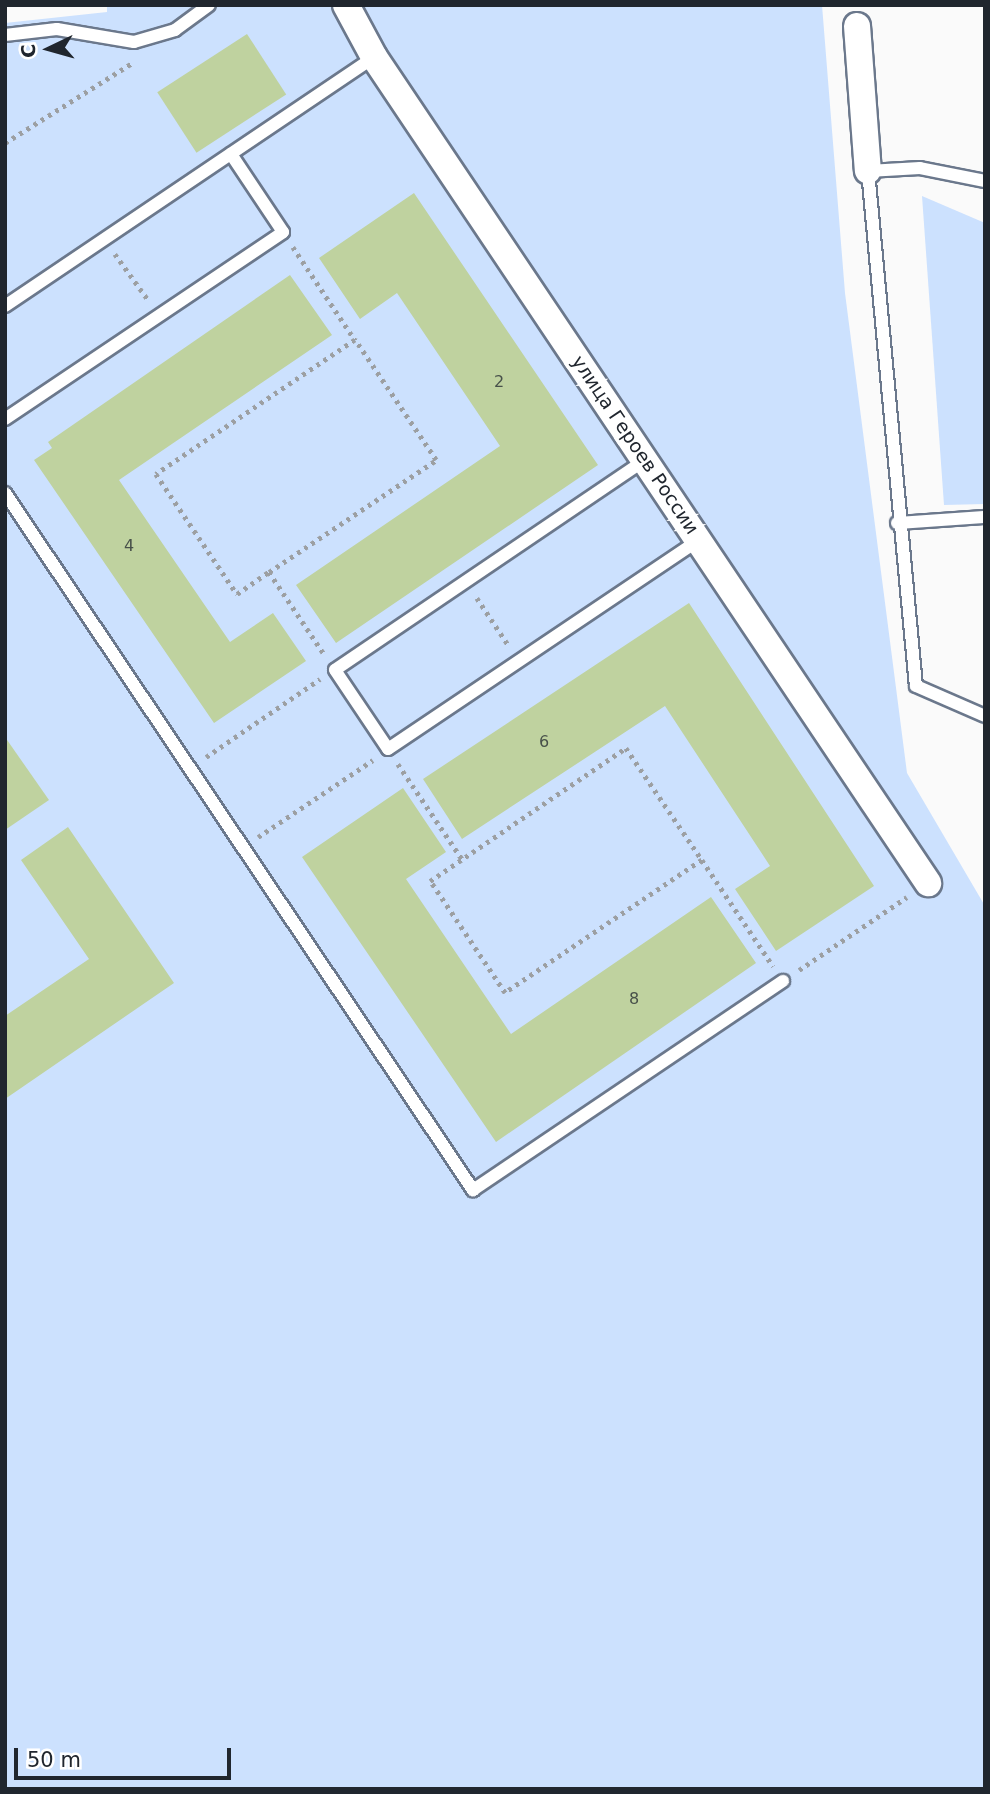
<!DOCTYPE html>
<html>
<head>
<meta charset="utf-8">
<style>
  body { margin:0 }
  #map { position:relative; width:990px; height:1794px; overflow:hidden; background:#fafafa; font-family:"DejaVu Sans",sans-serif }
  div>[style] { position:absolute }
  .green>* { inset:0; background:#cce1fe }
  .building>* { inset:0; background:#bfd29f; transform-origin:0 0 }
  .path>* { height:4.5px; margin-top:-2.25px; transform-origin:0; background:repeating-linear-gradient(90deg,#9c9fa2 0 3.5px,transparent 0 8.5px) }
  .roads { filter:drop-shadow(2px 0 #6b788c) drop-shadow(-2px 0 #6b788c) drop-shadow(0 2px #6b788c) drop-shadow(0 -2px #6b788c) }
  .service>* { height:12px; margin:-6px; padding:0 6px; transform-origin:6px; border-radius:6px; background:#fff }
  .minor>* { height:26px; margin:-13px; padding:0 13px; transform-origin:13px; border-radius:13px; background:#fff }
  span { translate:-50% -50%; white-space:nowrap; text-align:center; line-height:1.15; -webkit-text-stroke:7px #fff; paint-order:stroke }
  .number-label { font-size:16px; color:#48514a }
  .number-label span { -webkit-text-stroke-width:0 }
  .street-label { font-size:19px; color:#20262e }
  .frame { position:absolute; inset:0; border:7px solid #20262e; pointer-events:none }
  .north { position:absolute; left:14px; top:14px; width:70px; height:70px; -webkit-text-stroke:5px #fff; paint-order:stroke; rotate:265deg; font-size:19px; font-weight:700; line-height:28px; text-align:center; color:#20262e }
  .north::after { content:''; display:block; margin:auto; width:24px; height:32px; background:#20262e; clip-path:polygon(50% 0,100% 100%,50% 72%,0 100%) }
  .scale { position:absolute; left:14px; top:1748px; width:217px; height:32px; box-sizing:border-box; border:4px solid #20262e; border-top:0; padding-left:9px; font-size:21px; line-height:24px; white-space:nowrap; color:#20262e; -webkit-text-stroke:5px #fff; paint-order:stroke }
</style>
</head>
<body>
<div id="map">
  <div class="green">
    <i style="clip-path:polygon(107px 5px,822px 5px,845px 293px,907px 773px,985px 906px,985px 1789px,5px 1789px,5px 23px,107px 12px)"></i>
    <i style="clip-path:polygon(922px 196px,985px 223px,985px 504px,944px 505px)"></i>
  </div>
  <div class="building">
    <i style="left:247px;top:34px;width:72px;height:107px;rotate:57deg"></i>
    <i style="clip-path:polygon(414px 193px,598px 465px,336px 643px,296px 585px,500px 446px,397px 293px,360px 319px,319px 258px)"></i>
    <i style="clip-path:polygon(290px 275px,332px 335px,119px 480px,230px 642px,273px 613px,306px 661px,214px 723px,34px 460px,52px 448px,48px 442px)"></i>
    <i style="clip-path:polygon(689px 603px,874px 886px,776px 951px,735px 889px,770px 866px,665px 706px,462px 839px,423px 779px)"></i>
    <i style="clip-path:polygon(5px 737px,49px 800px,5px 830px)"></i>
    <i style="clip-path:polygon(403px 788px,446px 852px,406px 879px,511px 1034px,711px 897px,756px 963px,496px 1142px,302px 857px)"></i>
    <i style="clip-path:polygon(68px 827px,174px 983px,5px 1099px,5px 1016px,89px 959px,21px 860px)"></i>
  </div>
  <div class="path">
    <i style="left:5px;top:143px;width:150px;rotate:-32.2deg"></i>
    <i style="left:293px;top:247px;width:112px;rotate:56.3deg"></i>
    <i style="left:115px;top:254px;width:58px;rotate:54.1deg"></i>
    <i style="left:269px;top:572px;width:201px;rotate:-33.8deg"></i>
    <i style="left:436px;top:460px;width:145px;rotate:-124deg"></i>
    <i style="left:355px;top:340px;width:240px;rotate:146deg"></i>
    <i style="left:156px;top:474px;width:145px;rotate:56deg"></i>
    <i style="left:237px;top:594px;width:39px;rotate:-35deg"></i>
    <i style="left:269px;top:572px;width:99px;rotate:56.1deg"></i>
    <i style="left:477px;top:598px;width:58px;rotate:56.3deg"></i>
    <i style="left:206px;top:757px;width:138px;rotate:-34.4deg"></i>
    <i style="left:398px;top:764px;width:115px;rotate:56deg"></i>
    <i style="left:258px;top:837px;width:138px;rotate:-33.8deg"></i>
    <i style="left:702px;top:860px;width:238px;rotate:146deg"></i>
    <i style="left:505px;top:993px;width:135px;rotate:-123.8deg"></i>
    <i style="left:430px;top:881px;width:237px;rotate:-34.2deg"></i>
    <i style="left:626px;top:748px;width:135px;rotate:55.8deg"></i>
    <i style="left:702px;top:860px;width:128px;rotate:56.2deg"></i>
    <i style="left:799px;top:970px;width:130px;rotate:-34.1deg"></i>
  </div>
  <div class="roads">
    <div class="service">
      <i style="left:5px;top:35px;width:52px;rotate:-6.6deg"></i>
      <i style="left:57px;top:29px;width:78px;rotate:9.6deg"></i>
      <i style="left:134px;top:42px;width:43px;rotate:-16.3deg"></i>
      <i style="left:175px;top:30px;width:42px;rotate:-36.3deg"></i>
      <i style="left:985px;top:181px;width:66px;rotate:-168.7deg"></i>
      <i style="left:920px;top:168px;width:52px;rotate:176.7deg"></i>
      <i style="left:868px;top:171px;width:517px;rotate:84.68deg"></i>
      <i style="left:916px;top:686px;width:75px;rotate:23.5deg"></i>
      <i style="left:5px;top:306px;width:445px;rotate:-34deg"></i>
      <i style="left:5px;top:419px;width:335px;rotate:-33.9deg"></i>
      <i style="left:283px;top:232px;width:94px;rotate:-123.7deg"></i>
      <i style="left:645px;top:460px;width:374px;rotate:145.9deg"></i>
      <i style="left:335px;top:670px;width:95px;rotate:56.1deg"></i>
      <i style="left:388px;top:749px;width:375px;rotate:-33.9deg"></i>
      <i style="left:5px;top:493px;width:840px;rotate:56.12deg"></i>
      <i style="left:473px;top:1190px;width:374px;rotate:-34deg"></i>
      <i style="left:897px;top:523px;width:88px;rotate:-3.9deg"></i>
    </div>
    <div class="minor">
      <i style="left:346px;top:5px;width:59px;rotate:61.7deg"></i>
      <i style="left:374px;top:57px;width:995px;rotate:56.15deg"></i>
      <i style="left:857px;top:26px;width:145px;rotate:85.7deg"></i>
    </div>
  </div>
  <div class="number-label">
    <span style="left:499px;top:382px">2</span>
    <span style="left:129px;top:546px">4</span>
    <span style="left:544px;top:742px">6</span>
    <span style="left:634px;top:999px">8</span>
  </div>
  <div class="street-label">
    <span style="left:635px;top:445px;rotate:56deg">улица Героев России</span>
  </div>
  <div class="frame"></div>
  <div class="north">С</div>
  <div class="scale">50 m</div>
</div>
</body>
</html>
